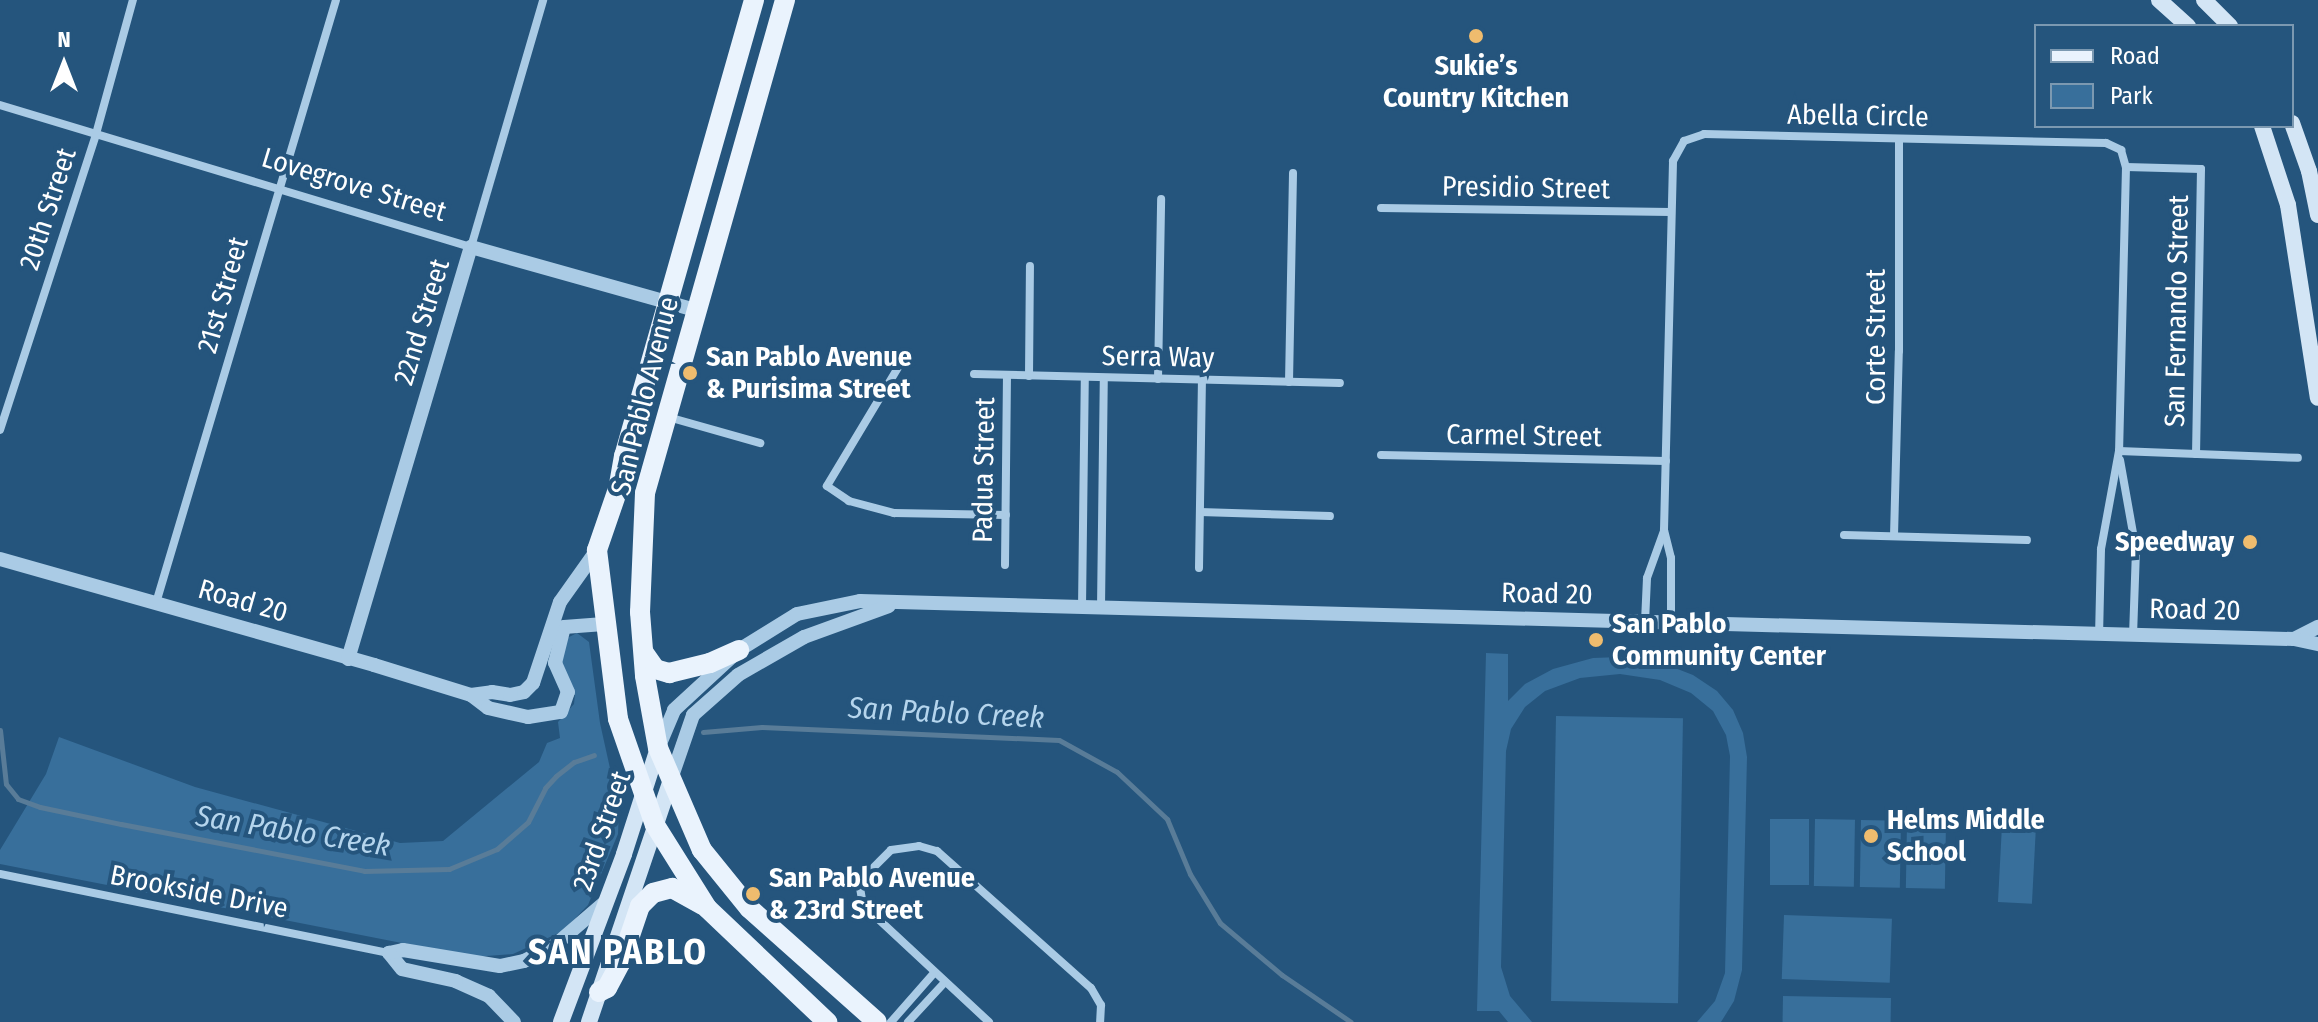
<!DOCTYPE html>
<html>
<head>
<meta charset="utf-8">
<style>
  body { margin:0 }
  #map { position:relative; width:2318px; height:1022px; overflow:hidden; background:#25557d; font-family:"Fira Sans Condensed",sans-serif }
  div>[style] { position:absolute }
  .green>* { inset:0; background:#386f9b; transform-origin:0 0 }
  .stream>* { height:5px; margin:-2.5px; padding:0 2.5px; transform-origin:2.5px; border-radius:2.5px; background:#597c98 }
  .minor>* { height:8px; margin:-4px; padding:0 4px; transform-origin:4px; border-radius:4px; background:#aacbe5 }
  .tertiary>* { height:14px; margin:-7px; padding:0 7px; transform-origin:7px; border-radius:7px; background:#aacbe5 }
  .secondary>* { height:16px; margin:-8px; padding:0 8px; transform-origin:8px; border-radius:8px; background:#d3e5f5 }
  .primary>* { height:20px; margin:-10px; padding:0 10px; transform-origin:10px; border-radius:10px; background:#eaf3fd }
  .dots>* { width:22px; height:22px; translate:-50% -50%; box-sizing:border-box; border:4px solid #25557d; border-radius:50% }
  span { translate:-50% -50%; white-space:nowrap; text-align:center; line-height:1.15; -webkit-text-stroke:8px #25557d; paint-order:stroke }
  .poi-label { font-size:28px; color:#fff; font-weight:700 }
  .left { translate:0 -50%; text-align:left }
  .right { translate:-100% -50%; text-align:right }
  .street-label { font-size:28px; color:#fff }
  .water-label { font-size:30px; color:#b5d5ed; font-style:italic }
  .district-label { font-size:36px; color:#fff; font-weight:700; letter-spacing:2px }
  .legend { position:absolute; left:2034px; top:24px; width:260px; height:104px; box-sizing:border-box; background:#25557d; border:2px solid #7c99b1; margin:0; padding:10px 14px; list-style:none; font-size:24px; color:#fff }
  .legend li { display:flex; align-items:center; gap:16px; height:40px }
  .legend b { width:40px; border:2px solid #7c99b1 }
  .north { position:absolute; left:24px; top:24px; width:80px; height:80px; -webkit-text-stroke:6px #25557d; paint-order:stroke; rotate:0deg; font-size:22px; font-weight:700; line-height:32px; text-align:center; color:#fff }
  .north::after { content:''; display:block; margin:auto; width:28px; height:36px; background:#fff; clip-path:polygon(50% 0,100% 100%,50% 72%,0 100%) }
</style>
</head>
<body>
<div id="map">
  <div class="green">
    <i style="clip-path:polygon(577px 633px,589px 642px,600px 723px,619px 809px,618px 834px,588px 905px,563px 931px,513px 954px,473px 957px,0 864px,0 850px,46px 774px,59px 737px,195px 787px,400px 843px,443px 841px,539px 762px,547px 743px,560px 738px,558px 722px,574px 704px,575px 694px,561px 665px,567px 638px)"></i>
    <i style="clip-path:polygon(1486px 653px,1508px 654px,1508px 701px,1525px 684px,1553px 669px,1593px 658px,1621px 657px,1662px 663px,1693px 675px,1717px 691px,1733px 710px,1743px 733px,1747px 757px,1742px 970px,1734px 1001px,1721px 1022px,1697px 1022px,1715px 1001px,1725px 973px,1730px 756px,1726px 735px,1713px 711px,1691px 693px,1660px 680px,1620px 674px,1580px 678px,1545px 691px,1525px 707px,1511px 729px,1506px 751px,1501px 967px,1510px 996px,1532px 1022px,1508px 1022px,1499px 1011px,1477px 1011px)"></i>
    <i style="left:1556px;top:716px;width:127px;height:285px;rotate:1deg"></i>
    <i style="left:1770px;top:819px;width:39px;height:66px"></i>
    <i style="left:1815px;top:819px;width:40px;height:67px;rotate:1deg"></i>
    <i style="left:1861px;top:820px;width:40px;height:67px;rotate:1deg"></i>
    <i style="left:1907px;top:822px;width:39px;height:66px;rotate:1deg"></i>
    <i style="left:2002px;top:825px;width:34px;height:77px;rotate:3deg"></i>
    <i style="left:1784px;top:915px;width:108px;height:64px;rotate:2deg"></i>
    <i style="left:1783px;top:996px;width:108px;height:26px;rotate:1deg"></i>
  </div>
  <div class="stream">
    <i style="left:0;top:730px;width:54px;rotate:83.7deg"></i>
    <i style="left:6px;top:784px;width:19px;rotate:51deg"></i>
    <i style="left:18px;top:799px;width:23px;rotate:20deg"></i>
    <i style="left:40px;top:807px;width:83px;rotate:11.9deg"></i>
    <i style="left:121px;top:824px;width:248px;rotate:10.9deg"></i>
    <i style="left:364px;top:871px;width:85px;rotate:-1.3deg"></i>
    <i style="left:449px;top:869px;width:52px;rotate:-22.6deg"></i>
    <i style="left:497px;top:849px;width:41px;rotate:-41.1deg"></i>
    <i style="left:528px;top:822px;width:38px;rotate:-63deg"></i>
    <i style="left:545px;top:788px;width:16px;rotate:-47deg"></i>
    <i style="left:556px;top:776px;width:23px;rotate:-38deg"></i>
    <i style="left:574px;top:762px;width:21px;rotate:-19deg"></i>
    <i style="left:703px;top:732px;width:59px;rotate:-4.8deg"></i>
    <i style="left:762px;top:727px;width:297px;rotate:2.5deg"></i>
    <i style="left:1059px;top:740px;width:66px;rotate:28.9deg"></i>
    <i style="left:1117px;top:772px;width:69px;rotate:43.2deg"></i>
    <i style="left:1167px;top:819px;width:60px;rotate:67.3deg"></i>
    <i style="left:1190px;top:874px;width:57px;rotate:58.5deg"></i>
    <i style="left:1220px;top:923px;width:81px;rotate:40deg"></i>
    <i style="left:1282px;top:975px;width:83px;rotate:34.3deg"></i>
  </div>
  <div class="minor">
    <i style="left:0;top:105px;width:492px;rotate:16.8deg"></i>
    <i style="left:471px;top:247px;width:257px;rotate:-73.7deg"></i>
    <i style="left:2126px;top:167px;width:75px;rotate:1.5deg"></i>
    <i style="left:2201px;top:169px;width:285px;rotate:91deg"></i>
    <i style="left:1381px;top:208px;width:290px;rotate:0.8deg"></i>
    <i style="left:902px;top:361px;width:146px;rotate:121deg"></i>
    <i style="left:827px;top:486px;width:27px;rotate:34deg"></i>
    <i style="left:849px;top:501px;width:47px;rotate:14.9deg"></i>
    <i style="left:894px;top:513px;width:112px;rotate:1deg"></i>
    <i style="left:974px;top:374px;width:366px;rotate:1.4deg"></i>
    <i style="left:1029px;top:376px;width:110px;rotate:-89.5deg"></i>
    <i style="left:1158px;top:379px;width:180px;rotate:-89deg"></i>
    <i style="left:1289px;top:382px;width:209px;rotate:-88.9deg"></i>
    <i style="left:668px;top:417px;width:96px;rotate:15.8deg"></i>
    <i style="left:0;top:430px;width:311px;rotate:-72deg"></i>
    <i style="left:96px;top:134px;width:139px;rotate:-74.6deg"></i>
    <i style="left:2119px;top:451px;width:179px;rotate:2.2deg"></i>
    <i style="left:1381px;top:455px;width:285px;rotate:1.2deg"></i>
    <i style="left:2120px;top:460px;width:91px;rotate:79.9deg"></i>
    <i style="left:2136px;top:550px;width:85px;rotate:92deg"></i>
    <i style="left:1200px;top:512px;width:130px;rotate:1.8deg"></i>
    <i style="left:1844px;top:535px;width:183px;rotate:1.6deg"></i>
    <i style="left:1894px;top:536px;width:185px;rotate:-88.5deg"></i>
    <i style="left:1899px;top:351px;width:212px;rotate:-90deg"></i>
    <i style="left:1005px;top:565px;width:190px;rotate:-89.4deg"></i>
    <i style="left:1199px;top:568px;width:187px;rotate:-89.1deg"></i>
    <i style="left:156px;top:603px;width:629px;rotate:-73.38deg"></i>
    <i style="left:1082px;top:608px;width:230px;rotate:-89.3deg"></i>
    <i style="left:1101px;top:608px;width:230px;rotate:-89.3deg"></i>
    <i style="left:1645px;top:622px;width:44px;rotate:-87.4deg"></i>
    <i style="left:1647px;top:578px;width:50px;rotate:-70.1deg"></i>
    <i style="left:1671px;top:622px;width:64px;rotate:-90deg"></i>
    <i style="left:1671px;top:558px;width:29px;rotate:-104deg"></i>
    <i style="left:1664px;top:530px;width:369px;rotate:-88.6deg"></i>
    <i style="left:1673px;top:161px;width:23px;rotate:-61deg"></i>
    <i style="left:1684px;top:141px;width:21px;rotate:-19deg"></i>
    <i style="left:1704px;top:134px;width:402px;rotate:1.3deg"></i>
    <i style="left:2106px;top:143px;width:17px;rotate:25deg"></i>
    <i style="left:2121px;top:150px;width:18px;rotate:74deg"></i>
    <i style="left:2126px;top:167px;width:284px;rotate:91.4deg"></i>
    <i style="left:2119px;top:451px;width:100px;rotate:100.4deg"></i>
    <i style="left:2101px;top:549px;width:85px;rotate:91.3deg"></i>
    <i style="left:0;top:874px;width:397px;rotate:11.5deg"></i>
    <i style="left:891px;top:1022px;width:65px;rotate:-48.7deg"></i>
    <i style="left:908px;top:1022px;width:54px;rotate:-47.2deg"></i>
    <i style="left:989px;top:1022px;width:172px;rotate:-137.1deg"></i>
    <i style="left:863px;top:905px;width:17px;rotate:-100deg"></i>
    <i style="left:860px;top:888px;width:12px;rotate:-70deg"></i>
    <i style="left:864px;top:877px;width:38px;rotate:-45deg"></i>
    <i style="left:891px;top:850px;width:28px;rotate:-8deg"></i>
    <i style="left:919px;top:846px;width:19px;rotate:16deg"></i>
    <i style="left:937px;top:851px;width:206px;rotate:41.7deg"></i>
    <i style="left:1091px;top:988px;width:20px;rotate:60deg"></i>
    <i style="left:1101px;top:1005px;width:17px;rotate:93deg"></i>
  </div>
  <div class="tertiary">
    <i style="left:0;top:559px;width:389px;rotate:15.8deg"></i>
    <i style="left:374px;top:665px;width:102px;rotate:17.2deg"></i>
    <i style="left:471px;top:695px;width:21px;rotate:37deg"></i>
    <i style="left:488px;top:708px;width:41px;rotate:12.7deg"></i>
    <i style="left:528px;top:717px;width:33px;rotate:-9deg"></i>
    <i style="left:561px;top:712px;width:21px;rotate:-71deg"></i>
    <i style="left:568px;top:692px;width:32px;rotate:-114deg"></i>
    <i style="left:555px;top:663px;width:37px;rotate:-76deg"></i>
    <i style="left:564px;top:627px;width:40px;rotate:-4.3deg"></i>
    <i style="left:2294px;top:639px;width:27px;rotate:-27deg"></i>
    <i style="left:348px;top:659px;width:430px;rotate:-73.4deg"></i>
    <i style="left:471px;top:247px;width:233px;rotate:15.7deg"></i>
    <i style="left:471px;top:695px;width:21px;rotate:-8deg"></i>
    <i style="left:492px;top:692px;width:18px;rotate:9deg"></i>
    <i style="left:510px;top:695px;width:14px;rotate:-12deg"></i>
    <i style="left:524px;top:692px;width:13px;rotate:-45deg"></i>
    <i style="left:533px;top:683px;width:85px;rotate:-71.6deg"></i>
    <i style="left:560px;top:602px;width:64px;rotate:-54.6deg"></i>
    <i style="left:659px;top:746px;width:39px;rotate:-67deg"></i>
    <i style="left:674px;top:710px;width:88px;rotate:-42.7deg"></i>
    <i style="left:739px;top:650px;width:68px;rotate:-31.8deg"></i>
    <i style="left:797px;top:614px;width:64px;rotate:-11.7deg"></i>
    <i style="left:860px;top:601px;width:1435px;rotate:1.52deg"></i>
    <i style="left:2294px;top:639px;width:25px;rotate:12deg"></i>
    <i style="left:671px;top:779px;width:68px;rotate:-71deg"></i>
    <i style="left:693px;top:715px;width:60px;rotate:-41.6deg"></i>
    <i style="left:738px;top:675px;width:76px;rotate:-29.9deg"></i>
    <i style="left:804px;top:637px;width:90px;rotate:-20deg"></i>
    <i style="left:514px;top:1022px;width:36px;rotate:-134deg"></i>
    <i style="left:489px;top:996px;width:36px;rotate:-156deg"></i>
    <i style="left:456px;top:981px;width:55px;rotate:-167.5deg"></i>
    <i style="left:402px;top:969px;width:21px;rotate:-129deg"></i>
    <i style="left:389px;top:953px;width:14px;rotate:-12deg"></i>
    <i style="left:403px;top:950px;width:98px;rotate:9.4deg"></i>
    <i style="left:500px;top:966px;width:25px;rotate:-12deg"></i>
    <i style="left:524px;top:961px;width:34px;rotate:-27deg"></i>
    <i style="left:554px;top:946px;width:66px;rotate:-40.7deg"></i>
  </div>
  <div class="secondary">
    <i style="left:2159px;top:0;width:39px;rotate:42deg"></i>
    <i style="left:2204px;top:0;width:37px;rotate:45deg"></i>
    <i style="left:2292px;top:123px;width:51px;rotate:70.5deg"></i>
    <i style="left:2309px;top:171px;width:45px;rotate:78.4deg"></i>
    <i style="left:2262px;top:126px;width:83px;rotate:71.8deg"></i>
    <i style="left:2288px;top:205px;width:195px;rotate:81.2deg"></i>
    <i style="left:561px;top:1022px;width:179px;rotate:-69.4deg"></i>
    <i style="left:624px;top:854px;width:111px;rotate:-72.2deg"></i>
    <i style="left:589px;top:1022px;width:256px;rotate:-71.3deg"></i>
  </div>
  <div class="primary">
    <i style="left:754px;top:0;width:474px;rotate:105.9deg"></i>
    <i style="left:624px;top:456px;width:34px;rotate:100deg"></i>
    <i style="left:618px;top:489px;width:65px;rotate:109deg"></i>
    <i style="left:597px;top:550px;width:170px;rotate:82.9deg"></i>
    <i style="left:618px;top:719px;width:112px;rotate:70.8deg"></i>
    <i style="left:655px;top:825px;width:98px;rotate:57.9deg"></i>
    <i style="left:707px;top:908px;width:166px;rotate:43.5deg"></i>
    <i style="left:785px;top:0;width:512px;rotate:105.85deg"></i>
    <i style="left:645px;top:493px;width:119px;rotate:92.4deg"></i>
    <i style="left:640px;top:612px;width:64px;rotate:85.5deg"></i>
    <i style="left:645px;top:676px;width:73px;rotate:79.8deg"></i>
    <i style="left:658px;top:748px;width:111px;rotate:66.7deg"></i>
    <i style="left:702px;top:850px;width:75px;rotate:51deg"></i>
    <i style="left:749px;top:908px;width:171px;rotate:41.7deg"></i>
    <i style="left:644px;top:653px;width:19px;rotate:55deg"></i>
    <i style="left:655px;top:669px;width:15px;rotate:16deg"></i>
    <i style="left:669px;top:673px;width:42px;rotate:-13.7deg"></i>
    <i style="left:710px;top:663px;width:32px;rotate:-24deg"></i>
    <i style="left:599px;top:992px;width:9px;rotate:-27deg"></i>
    <i style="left:607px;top:988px;width:30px;rotate:-62deg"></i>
    <i style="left:621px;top:962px;width:59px;rotate:-71.3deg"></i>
    <i style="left:640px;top:906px;width:18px;rotate:-45deg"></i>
    <i style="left:653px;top:893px;width:20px;rotate:-15deg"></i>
    <i style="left:672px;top:888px;width:35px;rotate:29deg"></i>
  </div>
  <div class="dots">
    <i style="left:1476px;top:36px;background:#efbc6e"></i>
    <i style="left:690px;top:373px;background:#efbc6e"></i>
    <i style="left:2250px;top:542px;background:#efbc6e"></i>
    <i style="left:1596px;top:640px;background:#efbc6e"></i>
    <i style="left:1871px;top:836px;background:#efbc6e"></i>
    <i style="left:753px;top:894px;background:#efbc6e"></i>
  </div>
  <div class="poi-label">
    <span style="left:1476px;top:82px">Sukie’s<br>Country Kitchen</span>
    <span class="left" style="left:706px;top:373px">San Pablo Avenue<br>&amp; Purisima Street</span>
    <span class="right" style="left:2234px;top:542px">Speedway</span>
    <span class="left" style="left:1612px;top:640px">San Pablo<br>Community Center</span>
    <span class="left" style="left:1887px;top:836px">Helms Middle<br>School</span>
    <span class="left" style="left:769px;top:894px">San Pablo Avenue<br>&amp; 23rd Street</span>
  </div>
  <div class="street-label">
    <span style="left:1858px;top:116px;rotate:1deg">Abella Circle</span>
    <span style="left:354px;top:185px;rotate:17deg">Lovegrove Street</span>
    <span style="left:1526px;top:188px;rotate:1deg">Presidio Street</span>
    <span style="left:48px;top:209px;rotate:-72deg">20th Street</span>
    <span style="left:223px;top:295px;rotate:-74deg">21st Street</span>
    <span style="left:2177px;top:311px;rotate:-89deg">San Fernando Street</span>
    <span style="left:422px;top:322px;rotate:-73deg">22nd Street</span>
    <span style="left:1876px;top:337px;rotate:-90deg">Corte Street</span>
    <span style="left:1158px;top:357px;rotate:1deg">Serra Way</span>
    <span style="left:645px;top:396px;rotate:-76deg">San Pablo Avenue</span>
    <span style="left:1524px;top:436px;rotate:1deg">Carmel Street</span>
    <span style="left:984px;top:470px;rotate:-89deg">Padua Street</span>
    <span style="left:1547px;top:594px;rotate:1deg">Road 20</span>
    <span style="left:243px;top:601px;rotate:16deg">Road 20</span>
    <span style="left:2195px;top:610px;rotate:1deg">Road 20</span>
    <span style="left:602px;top:831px;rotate:-71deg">23rd Street</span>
    <span style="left:199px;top:892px;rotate:11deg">Brookside Drive</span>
  </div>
  <div class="water-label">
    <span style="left:946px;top:713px;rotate:3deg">San Pablo Creek</span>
    <span style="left:293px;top:831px;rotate:9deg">San Pablo Creek</span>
  </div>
  <div class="district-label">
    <span style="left:618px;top:953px">SAN PABLO</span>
  </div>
  <ul class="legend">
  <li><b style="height:10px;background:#eaf3fd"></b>Road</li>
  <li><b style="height:22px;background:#386f9b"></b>Park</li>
  </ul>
  <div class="north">N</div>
</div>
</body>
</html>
